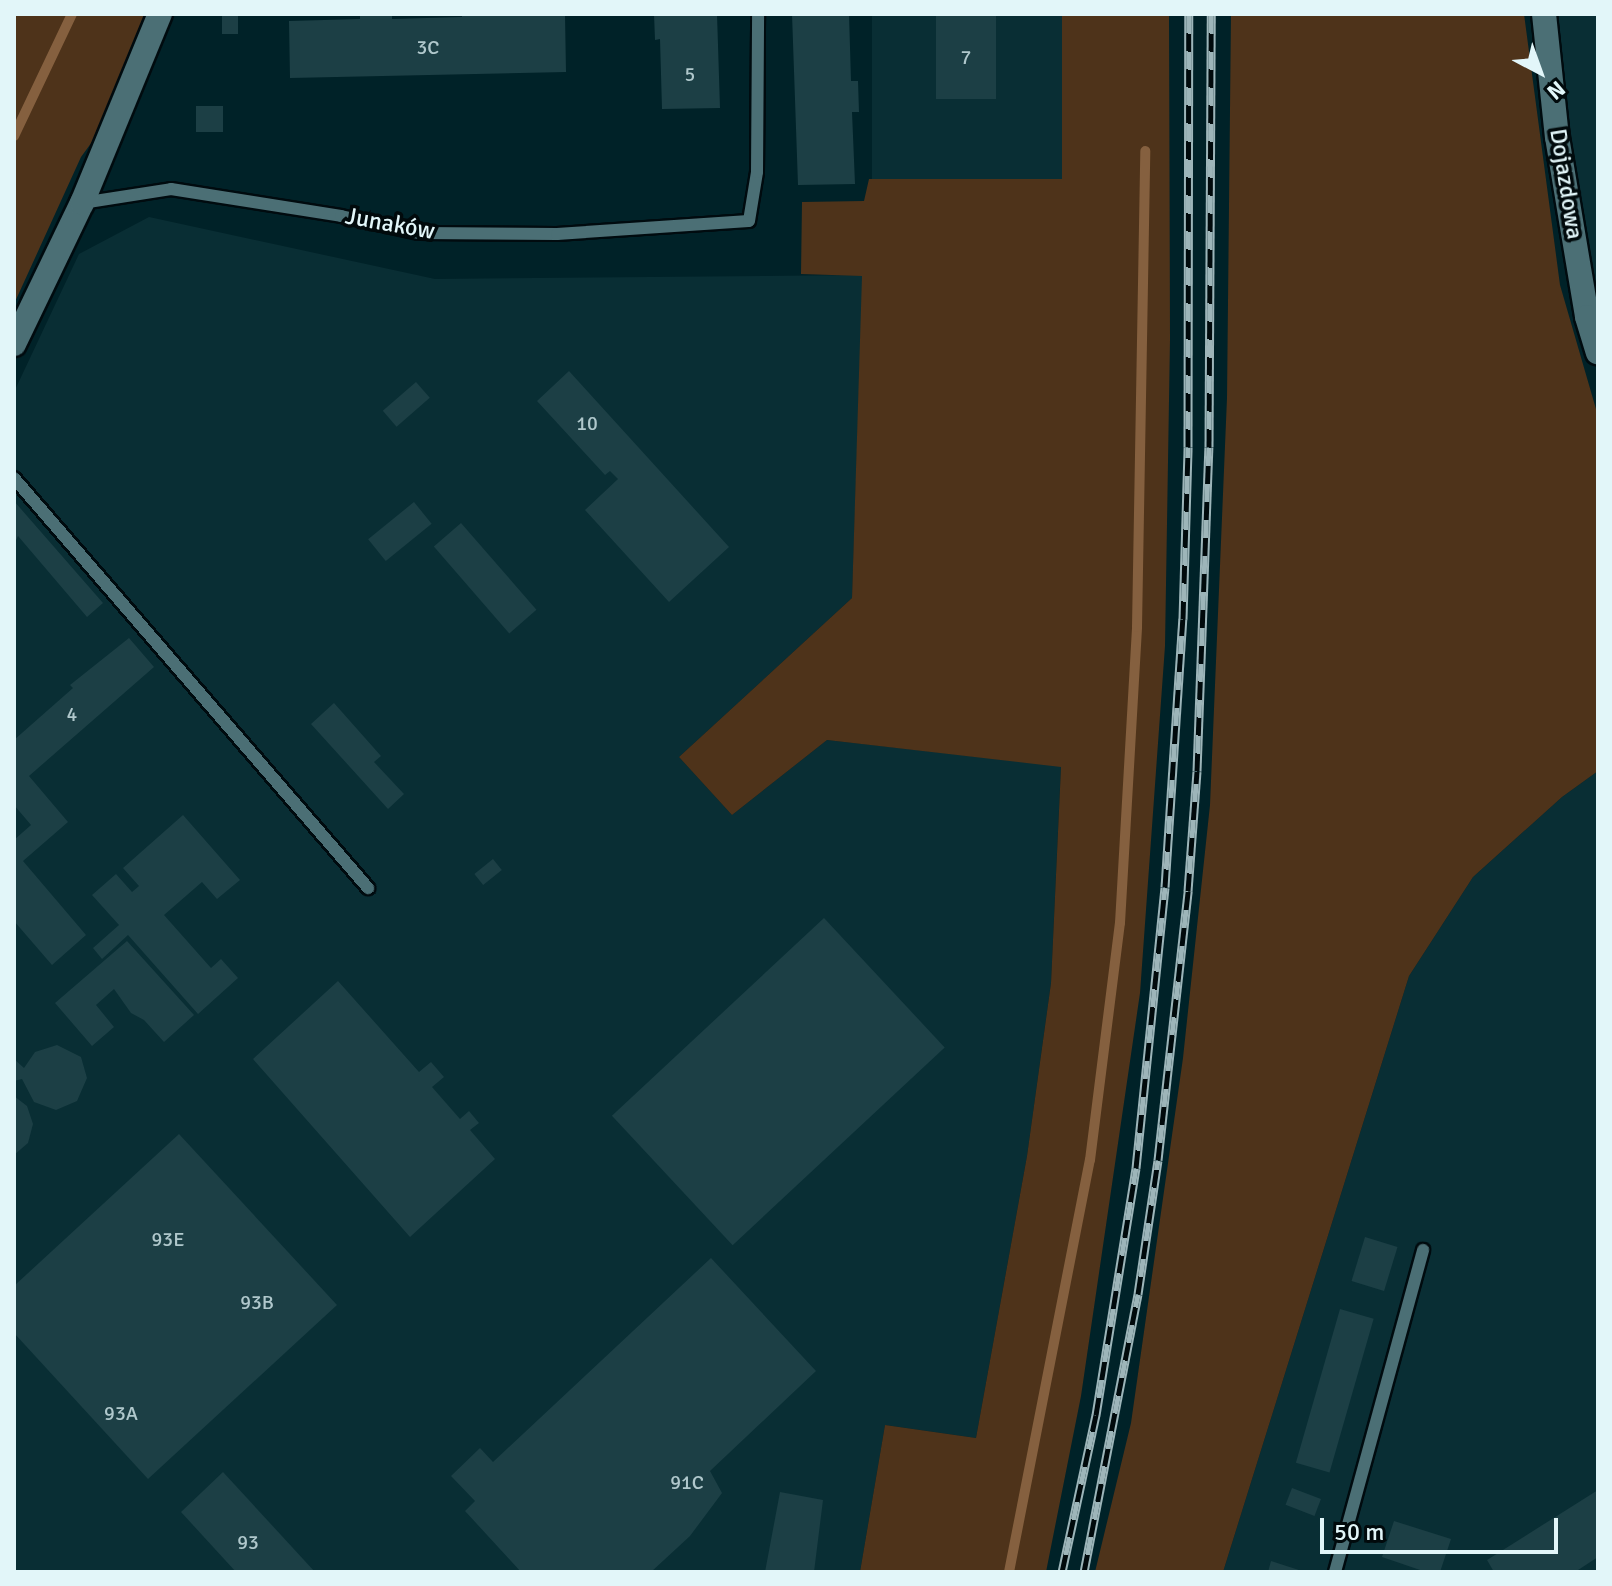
<!DOCTYPE html>
<html>
<head>
<meta charset="utf-8">
<style>
  body { margin:0 }
  #map { position:relative; width:1612px; height:1586px; overflow:hidden; background:#002228; font-family:Signika,sans-serif }
  div>[style] { position:absolute }
  .built>* { inset:0; background:#092e34; transform-origin:0 0 }
  .green>* { inset:0; background:#4e331a }
  .stream>* { height:10px; margin:-5px; padding:0 5px; transform-origin:5px; border-radius:5px; background:#85603f }
  .building>* { inset:0; background:#1c3f45; transform-origin:0 0 }
  .roads { filter:drop-shadow(2px 0 #000b0f) drop-shadow(-2px 0 #000b0f) drop-shadow(0 2px #000b0f) drop-shadow(0 -2px #000b0f) }
  .lane>* { height:12px; margin:-6px; padding:0 6px; transform-origin:6px; border-radius:6px; background:#4b6f75 }
  .street>* { height:24px; margin:-12px; padding:0 12px; transform-origin:12px; border-radius:12px; background:#4b6f75 }
  .rail>* { height:9px; margin-top:-4.5px; transform-origin:0; background:repeating-linear-gradient(90deg,#010a0c 0 18px,#9db5b9 0 36px); box-sizing:border-box; border-block:2px solid #9db5b9 }
  span { translate:-50% -50%; white-space:nowrap; text-align:center; line-height:1.15; -webkit-text-stroke:7px #010a0c; paint-order:stroke }
  .number-label { font-size:20px; color:#b0c8cc }
  .number-label span { -webkit-text-stroke-width:0 }
  .street-label { font-size:24px; color:#e2f6f9 }
  .frame { position:absolute; inset:0; border:16px solid #e2f6f9; pointer-events:none }
  .north { position:absolute; left:1500px; top:32px; width:80px; height:80px; -webkit-text-stroke:6px #010a0c; paint-order:stroke; rotate:139deg; font-size:22px; font-weight:700; line-height:32px; text-align:center; color:#e2f6f9 }
  .north::after { content:''; display:block; margin:auto; width:28px; height:36px; background:#e2f6f9; clip-path:polygon(50% 0,100% 100%,50% 72%,0 100%) }
  .scale { position:absolute; left:1320px; top:1518px; width:238px; height:36px; box-sizing:border-box; border:4px solid #e2f6f9; border-top:0; padding-left:10px; font-size:24px; line-height:28px; white-space:nowrap; color:#e2f6f9; -webkit-text-stroke:6px #010a0c; paint-order:stroke }
</style>
</head>
<body>
<div id="map">
  <div class="built">
    <i style="left:872px;top:14px;width:190px;height:165px"></i>
    <i style="clip-path:polygon(1554px 14px,1598px 14px,1598px 319px,1592px 299px)"></i>
    <i style="clip-path:polygon(149px 217px,435px 279px,863px 275px,852px 598px,679px 757px,732px 815px,827px 740px,1061px 766px,1051px 983px,1027px 1156px,976px 1438px,885px 1425px,860px 1572px,14px 1572px,14px 392px,79px 254px)"></i>
    <i style="clip-path:polygon(1598px 771px,1598px 1572px,1223px 1572px,1409px 976px,1473px 877px,1562px 797px)"></i>
  </div>
  <div class="green">
    <i style="clip-path:polygon(14px 14px,146px 14px,100px 131px,81px 157px,14px 304px)"></i>
    <i style="clip-path:polygon(1062px 14px,1169px 14px,1170px 339px,1165px 646px,1140px 993px,1081px 1396px,1046px 1572px,860px 1572px,885px 1425px,976px 1438px,1027px 1156px,1051px 983px,1061px 767px,827px 740px,732px 815px,679px 757px,852px 598px,862px 276px,801px 274px,802px 202px,864px 201px,869px 179px,1062px 179px)"></i>
    <i style="clip-path:polygon(1231px 14px,1524px 14px,1560px 285px,1598px 416px,1598px 771px,1562px 797px,1473px 877px,1409px 976px,1223px 1572px,1095px 1572px,1131px 1423px,1183px 1058px,1210px 805px,1227px 398px)"></i>
  </div>
  <div class="stream">
    <i style="left:14px;top:136px;width:135px;rotate:-64.6deg"></i>
    <i style="left:1009px;top:1572px;width:420px;rotate:-78.9deg"></i>
    <i style="left:1090px;top:1160px;width:239px;rotate:-82.8deg"></i>
    <i style="left:1120px;top:923px;width:296px;rotate:-86.7deg"></i>
    <i style="left:1137px;top:627px;width:476px;rotate:-89deg"></i>
  </div>
  <div class="building">
    <i style="left:222px;top:14px;width:16px;height:20px"></i>
    <i style="clip-path:polygon(360px 14px,392px 14px,392px 19px,462px 17px,462px 14px,565px 15px,566px 72px,290px 78px,289px 21px,360px 19px)"></i>
    <i style="clip-path:polygon(654px 14px,717px 14px,720px 108px,662px 109px,660px 39px,655px 40px)"></i>
    <i style="clip-path:polygon(792px 14px,849px 14px,851px 81px,858px 81px,859px 112px,852px 112px,855px 184px,798px 185px)"></i>
    <i style="left:936px;top:14px;width:60px;height:85px"></i>
    <i style="left:196px;top:106px;width:27px;height:26px"></i>
    <i style="clip-path:polygon(569px 371px,729px 547px,669px 602px,585px 510px,618px 479px,610px 471px,605px 475px,537px 401px)"></i>
    <i style="left:416px;top:382px;width:21px;height:44px;rotate:49deg"></i>
    <i style="clip-path:polygon(14px 501px,103px 603px,87px 617px,18px 536px,14px 545px)"></i>
    <i style="left:414px;top:502px;width:28px;height:59px;rotate:51deg"></i>
    <i style="left:461px;top:523px;width:115px;height:36px;rotate:49deg"></i>
    <i style="clip-path:polygon(129px 638px,154px 667px,29px 776px,68px 822px,23px 861px,86px 935px,52px 965px,14px 921px,14px 840px,31px 825px,14px 805px,14px 740px,73px 688px,70px 685px)"></i>
    <i style="clip-path:polygon(334px 703px,381px 756px,374px 762px,404px 794px,388px 809px,311px 724px)"></i>
    <i style="clip-path:polygon(183px 815px,240px 880px,217px 899px,202px 882px,164px 915px,211px 968px,221px 959px,238px 978px,198px 1014px,128px 935px,102px 959px,93px 948px,119px 925px,92px 895px,116px 874px,132px 892px,139px 886px,123px 868px)"></i>
    <i style="left:493px;top:859px;width:14px;height:24px;rotate:51deg"></i>
    <i style="left:824px;top:918px;width:177px;height:290px;rotate:47deg"></i>
    <i style="clip-path:polygon(127px 941px,194px 1015px,164px 1042px,144px 1020px,131px 1013px,114px 989px,96px 1005px,114px 1027px,92px 1046px,55px 1003px)"></i>
    <i style="clip-path:polygon(338px 981px,419px 1072px,431px 1062px,444px 1077px,432px 1087px,460px 1119px,469px 1111px,479px 1123px,470px 1130px,495px 1159px,410px 1237px,253px 1059px)"></i>
    <i style="clip-path:polygon(57px 1045px,81px 1057px,87px 1078px,77px 1101px,56px 1110px,34px 1102px,22px 1079px,14px 1081px,14px 1059px,24px 1068px,35px 1052px)"></i>
    <i style="clip-path:polygon(14px 1096px,27px 1106px,33px 1124px,28px 1143px,14px 1155px)"></i>
    <i style="clip-path:polygon(179px 1134px,337px 1305px,148px 1479px,14px 1333px,14px 1286px)"></i>
    <i style="left:1365px;top:1237px;width:34px;height:46px;rotate:17deg"></i>
    <i style="clip-path:polygon(711px 1258px,816px 1371px,710px 1471px,722px 1493px,690px 1536px,651px 1572px,521px 1572px,465px 1511px,475px 1501px,451px 1476px,480px 1448px,493px 1462px)"></i>
    <i style="left:1340px;top:1309px;width:35px;height:160px;rotate:16deg"></i>
    <i style="clip-path:polygon(223px 1472px,315px 1572px,236px 1572px,181px 1512px)"></i>
    <i style="left:1292px;top:1488px;width:31px;height:18px;rotate:21deg"></i>
    <i style="clip-path:polygon(1598px 1490px,1598px 1557px,1575px 1572px,1494px 1572px,1487px 1560px)"></i>
    <i style="clip-path:polygon(780px 1492px,823px 1500px,814px 1572px,765px 1572px)"></i>
    <i style="clip-path:polygon(1394px 1521px,1451px 1539px,1440px 1572px,1426px 1572px,1382px 1557px)"></i>
    <i style="clip-path:polygon(1271px 1561px,1302px 1571px,1302px 1572px,1268px 1572px)"></i>
  </div>
  <div class="roads">
    <div class="lane">
      <i style="left:82px;top:203px;width:90px;rotate:-8.9deg"></i>
      <i style="left:171px;top:189px;width:172px;rotate:9deg"></i>
      <i style="left:341px;top:216px;width:80px;rotate:12.3deg"></i>
      <i style="left:419px;top:233px;width:138px;rotate:0.4deg"></i>
      <i style="left:557px;top:234px;width:192px;rotate:-3.9deg"></i>
      <i style="left:749px;top:221px;width:50px;rotate:-80.7deg"></i>
      <i style="left:757px;top:172px;width:158px;rotate:-89.6deg"></i>
      <i style="left:14px;top:478px;width:542px;rotate:49.19deg"></i>
      <i style="left:1335px;top:1572px;width:334px;rotate:-74.7deg"></i>
    </div>
    <div class="street">
      <i style="left:1544px;top:14px;width:124px;rotate:84deg"></i>
      <i style="left:1557px;top:137px;width:182px;rotate:80.5deg"></i>
      <i style="left:1587px;top:317px;width:37px;rotate:73deg"></i>
      <i style="left:14px;top:344px;width:157px;rotate:-64.3deg"></i>
      <i style="left:82px;top:203px;width:204px;rotate:-67.6deg"></i>
    </div>
  </div>
  <div class="rail">
    <i style="left:1062px;top:1572px;width:161px;rotate:-77.8deg"></i>
    <i style="left:1096px;top:1415px;width:250px;rotate:-80.8deg"></i>
    <i style="left:1136px;top:1168px;width:282px;rotate:-84.1deg"></i>
    <i style="left:1165px;top:887px;width:269px;rotate:-86.2deg"></i>
    <i style="left:1183px;top:619px;width:172px;rotate:-88.3deg"></i>
    <i style="left:1188px;top:447px;width:433px;rotate:-89.9deg"></i>
    <i style="left:1084px;top:1572px;width:283px;rotate:-79deg"></i>
    <i style="left:1138px;top:1294px;width:135px;rotate:-81.5deg"></i>
    <i style="left:1158px;top:1160px;width:271px;rotate:-83.6deg"></i>
    <i style="left:1188px;top:891px;width:120px;rotate:-85.7deg"></i>
    <i style="left:1197px;top:771px;width:324px;rotate:-87.9deg"></i>
    <i style="left:1209px;top:447px;width:433px;rotate:-89.7deg"></i>
  </div>
  <div class="number-label">
    <span style="left:428px;top:47px">3C</span>
    <span style="left:966px;top:57px">7</span>
    <span style="left:690px;top:74px">5</span>
    <span style="left:587px;top:423px">10</span>
    <span style="left:72px;top:714px">4</span>
    <span style="left:168px;top:1239px">93E</span>
    <span style="left:257px;top:1302px">93B</span>
    <span style="left:121px;top:1413px">93A</span>
    <span style="left:687px;top:1482px">91C</span>
    <span style="left:248px;top:1542px">93</span>
  </div>
  <div class="street-label">
    <span style="left:1566px;top:184px;rotate:81deg">Dojazdowa</span>
    <span style="left:390px;top:224px;rotate:10deg">Junaków</span>
  </div>
  <div class="frame"></div>
  <div class="north">N</div>
  <div class="scale">50 m</div>
</div>
</body>
</html>
